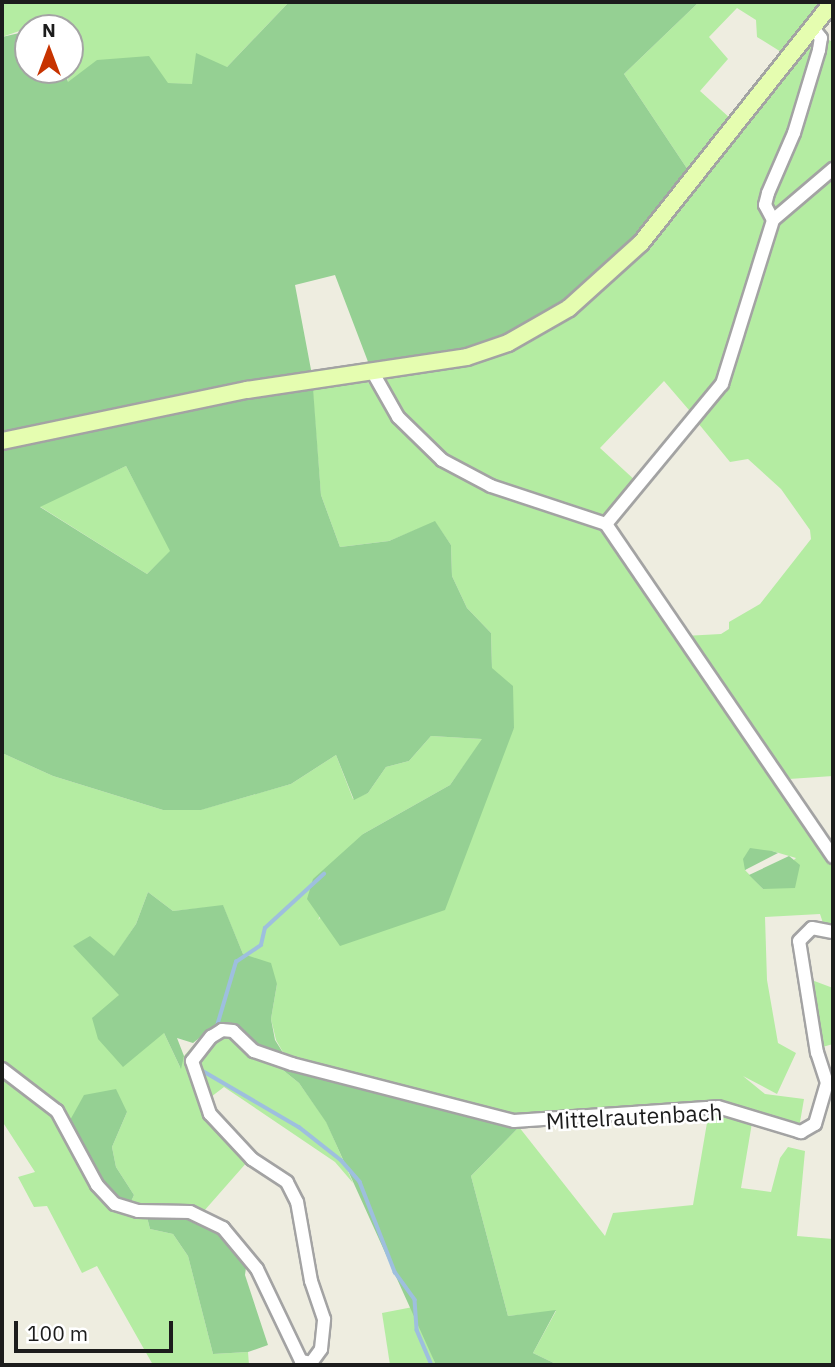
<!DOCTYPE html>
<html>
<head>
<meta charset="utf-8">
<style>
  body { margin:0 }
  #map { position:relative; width:835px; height:1367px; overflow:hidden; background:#eeede0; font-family:"IBM Plex Sans",sans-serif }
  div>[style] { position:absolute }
  .grass>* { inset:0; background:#b4eca2 }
  .forest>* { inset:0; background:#95d093 }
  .stream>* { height:3.5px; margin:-1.75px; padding:0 1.75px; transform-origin:1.75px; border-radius:1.75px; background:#9ebfde }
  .roads { filter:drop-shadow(2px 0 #a3a3a3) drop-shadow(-2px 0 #a3a3a3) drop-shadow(0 2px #a3a3a3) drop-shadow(0 -2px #a3a3a3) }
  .street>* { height:12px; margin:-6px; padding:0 6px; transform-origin:6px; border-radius:6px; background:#fff }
  .secondary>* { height:16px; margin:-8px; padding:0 8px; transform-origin:8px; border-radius:8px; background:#e5fdb0 }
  span { translate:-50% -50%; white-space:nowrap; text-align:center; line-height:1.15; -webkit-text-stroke:5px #fff; paint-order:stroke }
  .street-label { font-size:23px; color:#1c1c1c }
  .frame { position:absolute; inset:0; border:4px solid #1c1c1c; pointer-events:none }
  .north { position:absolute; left:14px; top:14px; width:70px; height:70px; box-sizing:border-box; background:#fff; border:2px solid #a4a4a4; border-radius:50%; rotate:0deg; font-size:19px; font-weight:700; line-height:28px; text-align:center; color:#1c1c1c }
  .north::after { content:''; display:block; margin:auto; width:24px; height:32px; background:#c73300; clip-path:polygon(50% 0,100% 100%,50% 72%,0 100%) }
  .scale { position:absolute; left:14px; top:1321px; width:159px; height:32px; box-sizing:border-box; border:4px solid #1c1c1c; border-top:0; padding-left:9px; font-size:21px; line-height:24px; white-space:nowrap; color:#1c1c1c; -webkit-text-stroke:5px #fff; paint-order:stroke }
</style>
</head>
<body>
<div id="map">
  <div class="grass">
    <i style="clip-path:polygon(2px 2px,289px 2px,227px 67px,192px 84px,68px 82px,70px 28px,28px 28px,2px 37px)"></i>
    <i style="clip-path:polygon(699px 2px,827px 2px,786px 55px,757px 37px,756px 20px,737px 8px,709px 37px,728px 59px,700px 91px,731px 119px,692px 176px,624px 74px)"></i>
    <i style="clip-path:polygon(825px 38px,833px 42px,833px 165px,777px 211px,769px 203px)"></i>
    <i style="clip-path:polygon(813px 39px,803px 97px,760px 204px,765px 226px,728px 362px,695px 417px,664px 381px,600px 448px,638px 483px,608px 516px,536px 498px,459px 468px,401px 416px,379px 377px,570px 314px,594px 296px,673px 214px)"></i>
    <i style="clip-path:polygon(833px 174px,833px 776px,789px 779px,783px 778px,684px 636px,721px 634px,729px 629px,729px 622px,760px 604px,811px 539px,810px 530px,781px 489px,748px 459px,730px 462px,698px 423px,714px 402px,776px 226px)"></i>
    <i style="clip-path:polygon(evenodd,366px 380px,426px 451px,607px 534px,833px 861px,833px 929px,824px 926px,820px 914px,765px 917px,767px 980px,778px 1043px,796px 1053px,777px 1094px,743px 1076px,765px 1094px,804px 1099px,799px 1128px,739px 1109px,517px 1119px,288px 1061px,276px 1040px,271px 1019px,277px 984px,243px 954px,223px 906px,173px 911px,148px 892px,136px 924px,114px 957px,164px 1033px,180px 1067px,184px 1056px,204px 1033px,229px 1022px,241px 1028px,247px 1041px,299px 1083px,326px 1121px,353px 1183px,335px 1162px,224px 1087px,203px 1103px,248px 1161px,204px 1211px,179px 1205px,129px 1206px,134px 1195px,116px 1167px,112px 1147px,127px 1112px,69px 1122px,2px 1066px,2px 753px,53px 776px,163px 810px,200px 810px,291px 784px,336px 755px,353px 799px,368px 793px,386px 767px,409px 761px,431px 736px,483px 739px,450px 785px,363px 834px,318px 920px,514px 728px,492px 669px,491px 633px,467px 608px,452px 576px,451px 545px,435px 522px,389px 541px,340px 547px,321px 495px,312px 384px,366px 380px,772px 851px,796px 858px,763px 889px,745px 870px,772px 851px)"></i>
    <i style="clip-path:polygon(126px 466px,171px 551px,147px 574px,39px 506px)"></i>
    <i style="clip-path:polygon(809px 979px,833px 988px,833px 1044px,819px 1048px)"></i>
    <i style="clip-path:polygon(2px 1072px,48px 1106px,90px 1178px,147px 1217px,150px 1229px,173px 1234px,188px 1256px,213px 1354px,248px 1352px,249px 1365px,153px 1365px,97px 1266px,82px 1273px,47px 1206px,34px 1207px,18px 1177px,35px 1172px,2px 1121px)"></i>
    <i style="clip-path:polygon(709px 1111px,753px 1117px,741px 1188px,771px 1192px,780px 1158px,788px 1147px,805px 1151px,797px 1236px,833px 1239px,833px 1365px,558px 1365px,533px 1353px,556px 1311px,508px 1316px,471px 1176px,519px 1127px,605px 1236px,613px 1213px,693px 1205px)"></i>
    <i style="clip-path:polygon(413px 1307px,436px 1365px,390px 1365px,382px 1313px)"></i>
  </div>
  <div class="forest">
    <i style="clip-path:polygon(evenodd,289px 2px,699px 2px,624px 74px,692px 176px,607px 273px,562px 307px,505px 341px,458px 354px,370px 367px,335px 275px,295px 285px,312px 375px,321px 495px,340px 547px,389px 541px,435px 521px,451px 545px,452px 576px,467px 608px,491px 633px,492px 668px,513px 686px,514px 728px,445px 910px,340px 946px,307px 899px,313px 879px,363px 834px,450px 785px,482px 739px,431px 736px,409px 761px,386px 767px,368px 793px,354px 800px,336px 755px,291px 784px,201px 810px,163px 810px,53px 776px,2px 753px,2px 37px,28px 31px,28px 70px,65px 70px,68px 82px,97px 60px,149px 56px,168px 83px,192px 84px,196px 53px,227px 67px,289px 2px,126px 466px,170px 551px,147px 574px,40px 507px,126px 466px)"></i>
    <i style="clip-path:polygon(750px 848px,772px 851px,778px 853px,745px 870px,743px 859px)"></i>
    <i style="clip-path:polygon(789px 856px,800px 865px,795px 888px,763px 889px,749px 875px)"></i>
    <i style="clip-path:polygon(148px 892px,173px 911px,223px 905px,243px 954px,271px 963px,277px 984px,271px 1019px,275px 1040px,292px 1067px,519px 1127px,471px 1176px,508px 1316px,556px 1310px,533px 1353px,558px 1365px,436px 1365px,326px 1122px,299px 1083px,247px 1041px,240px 1028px,229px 1022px,217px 1024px,193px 1043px,177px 1038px,184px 1056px,181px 1069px,164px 1033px,123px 1067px,98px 1039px,92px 1018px,119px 995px,73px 946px,90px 936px,114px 956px,136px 924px)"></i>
    <i style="clip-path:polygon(116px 1089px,127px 1112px,112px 1147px,116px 1167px,134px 1195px,129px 1206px,108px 1193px,69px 1122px,84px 1095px)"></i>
    <i style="clip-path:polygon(187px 1216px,219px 1231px,247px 1260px,245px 1275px,268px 1345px,248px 1352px,213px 1354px,188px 1256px,173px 1234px,150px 1229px,147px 1217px)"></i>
  </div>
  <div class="stream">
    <i style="left:211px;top:1030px;width:7px;rotate:-34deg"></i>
    <i style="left:217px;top:1026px;width:67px;rotate:-73.5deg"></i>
    <i style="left:236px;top:962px;width:30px;rotate:-34deg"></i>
    <i style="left:261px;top:945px;width:17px;rotate:-77deg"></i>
    <i style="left:265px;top:928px;width:80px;rotate:-42.5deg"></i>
    <i style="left:203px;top:1071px;width:111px;rotate:30.3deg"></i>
    <i style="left:299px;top:1127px;width:53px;rotate:38.2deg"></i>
    <i style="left:341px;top:1160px;width:29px;rotate:49deg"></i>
    <i style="left:360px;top:1182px;width:97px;rotate:68.7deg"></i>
    <i style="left:395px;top:1272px;width:34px;rotate:54deg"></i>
    <i style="left:415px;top:1300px;width:30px;rotate:86deg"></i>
    <i style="left:417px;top:1330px;width:38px;rotate:67deg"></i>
  </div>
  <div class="roads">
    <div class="street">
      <i style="left:773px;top:220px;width:17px;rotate:-118deg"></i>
      <i style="left:765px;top:205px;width:12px;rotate:-76deg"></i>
      <i style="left:768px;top:193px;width:65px;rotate:-66.6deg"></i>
      <i style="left:794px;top:133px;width:87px;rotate:-73.2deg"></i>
      <i style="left:819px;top:50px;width:12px;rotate:-81deg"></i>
      <i style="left:821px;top:38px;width:13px;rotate:-129deg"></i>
      <i style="left:773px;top:220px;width:79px;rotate:-40.4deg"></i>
      <i style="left:372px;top:371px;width:53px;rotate:60.5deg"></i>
      <i style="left:398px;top:417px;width:62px;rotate:44.3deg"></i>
      <i style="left:442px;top:460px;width:55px;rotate:28deg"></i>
      <i style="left:491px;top:486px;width:121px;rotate:18.3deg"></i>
      <i style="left:606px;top:524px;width:403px;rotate:55.7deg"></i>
      <i style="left:606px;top:524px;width:182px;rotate:-50.4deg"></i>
      <i style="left:722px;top:384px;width:172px;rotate:-72.7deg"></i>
      <i style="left:2px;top:1069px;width:69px;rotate:37.4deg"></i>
      <i style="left:57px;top:1111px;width:84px;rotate:61.6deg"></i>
      <i style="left:97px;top:1185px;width:26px;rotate:47deg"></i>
      <i style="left:115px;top:1204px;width:24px;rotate:17deg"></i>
      <i style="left:138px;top:1211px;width:52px;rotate:1.1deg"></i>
      <i style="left:190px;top:1212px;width:37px;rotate:26deg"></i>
      <i style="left:223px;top:1228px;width:53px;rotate:50.3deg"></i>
      <i style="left:257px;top:1269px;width:102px;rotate:64.4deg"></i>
      <i style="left:301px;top:1361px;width:10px;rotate:11deg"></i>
      <i style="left:311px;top:1363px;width:17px;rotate:-54deg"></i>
      <i style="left:321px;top:1349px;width:30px;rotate:-84deg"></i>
      <i style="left:324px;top:1319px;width:40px;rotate:-108.9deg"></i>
      <i style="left:311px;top:1281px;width:80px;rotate:-100deg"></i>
      <i style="left:297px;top:1202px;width:22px;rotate:-117deg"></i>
      <i style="left:287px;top:1182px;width:42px;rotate:-146.7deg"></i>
      <i style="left:252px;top:1159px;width:62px;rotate:-133deg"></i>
      <i style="left:210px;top:1114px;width:56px;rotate:-108.8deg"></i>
      <i style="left:192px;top:1061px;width:31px;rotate:-52deg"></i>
      <i style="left:211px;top:1037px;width:13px;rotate:-32deg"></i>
      <i style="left:222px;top:1030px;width:11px;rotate:5deg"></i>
      <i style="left:233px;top:1031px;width:29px;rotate:44deg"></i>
      <i style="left:254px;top:1051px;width:40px;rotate:18.9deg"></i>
      <i style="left:292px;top:1064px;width:229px;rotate:14.4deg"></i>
      <i style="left:514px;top:1121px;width:204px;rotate:-3.9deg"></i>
      <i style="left:718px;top:1107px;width:87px;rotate:16.8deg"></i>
      <i style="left:801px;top:1132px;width:16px;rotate:-30deg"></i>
      <i style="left:815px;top:1124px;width:43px;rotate:-73.7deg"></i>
      <i style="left:827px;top:1083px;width:32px;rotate:-108deg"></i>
      <i style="left:817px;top:1053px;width:113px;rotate:-99.1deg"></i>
      <i style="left:799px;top:941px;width:18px;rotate:-45deg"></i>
      <i style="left:812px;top:928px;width:21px;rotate:11deg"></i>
    </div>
    <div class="secondary">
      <i style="left:2px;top:441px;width:250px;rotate:-11.8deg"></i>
      <i style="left:247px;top:390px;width:222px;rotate:-8.5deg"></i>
      <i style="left:467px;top:357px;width:43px;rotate:-18.9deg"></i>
      <i style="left:508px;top:343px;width:70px;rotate:-29.8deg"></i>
      <i style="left:569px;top:308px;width:97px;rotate:-42.1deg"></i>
      <i style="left:641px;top:243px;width:308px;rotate:-51.5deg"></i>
    </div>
  </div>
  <div class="street-label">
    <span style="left:634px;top:1116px;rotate:-3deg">Mittelrautenbach</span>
  </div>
  <div class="frame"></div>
  <div class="north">N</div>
  <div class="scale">100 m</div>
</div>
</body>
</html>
